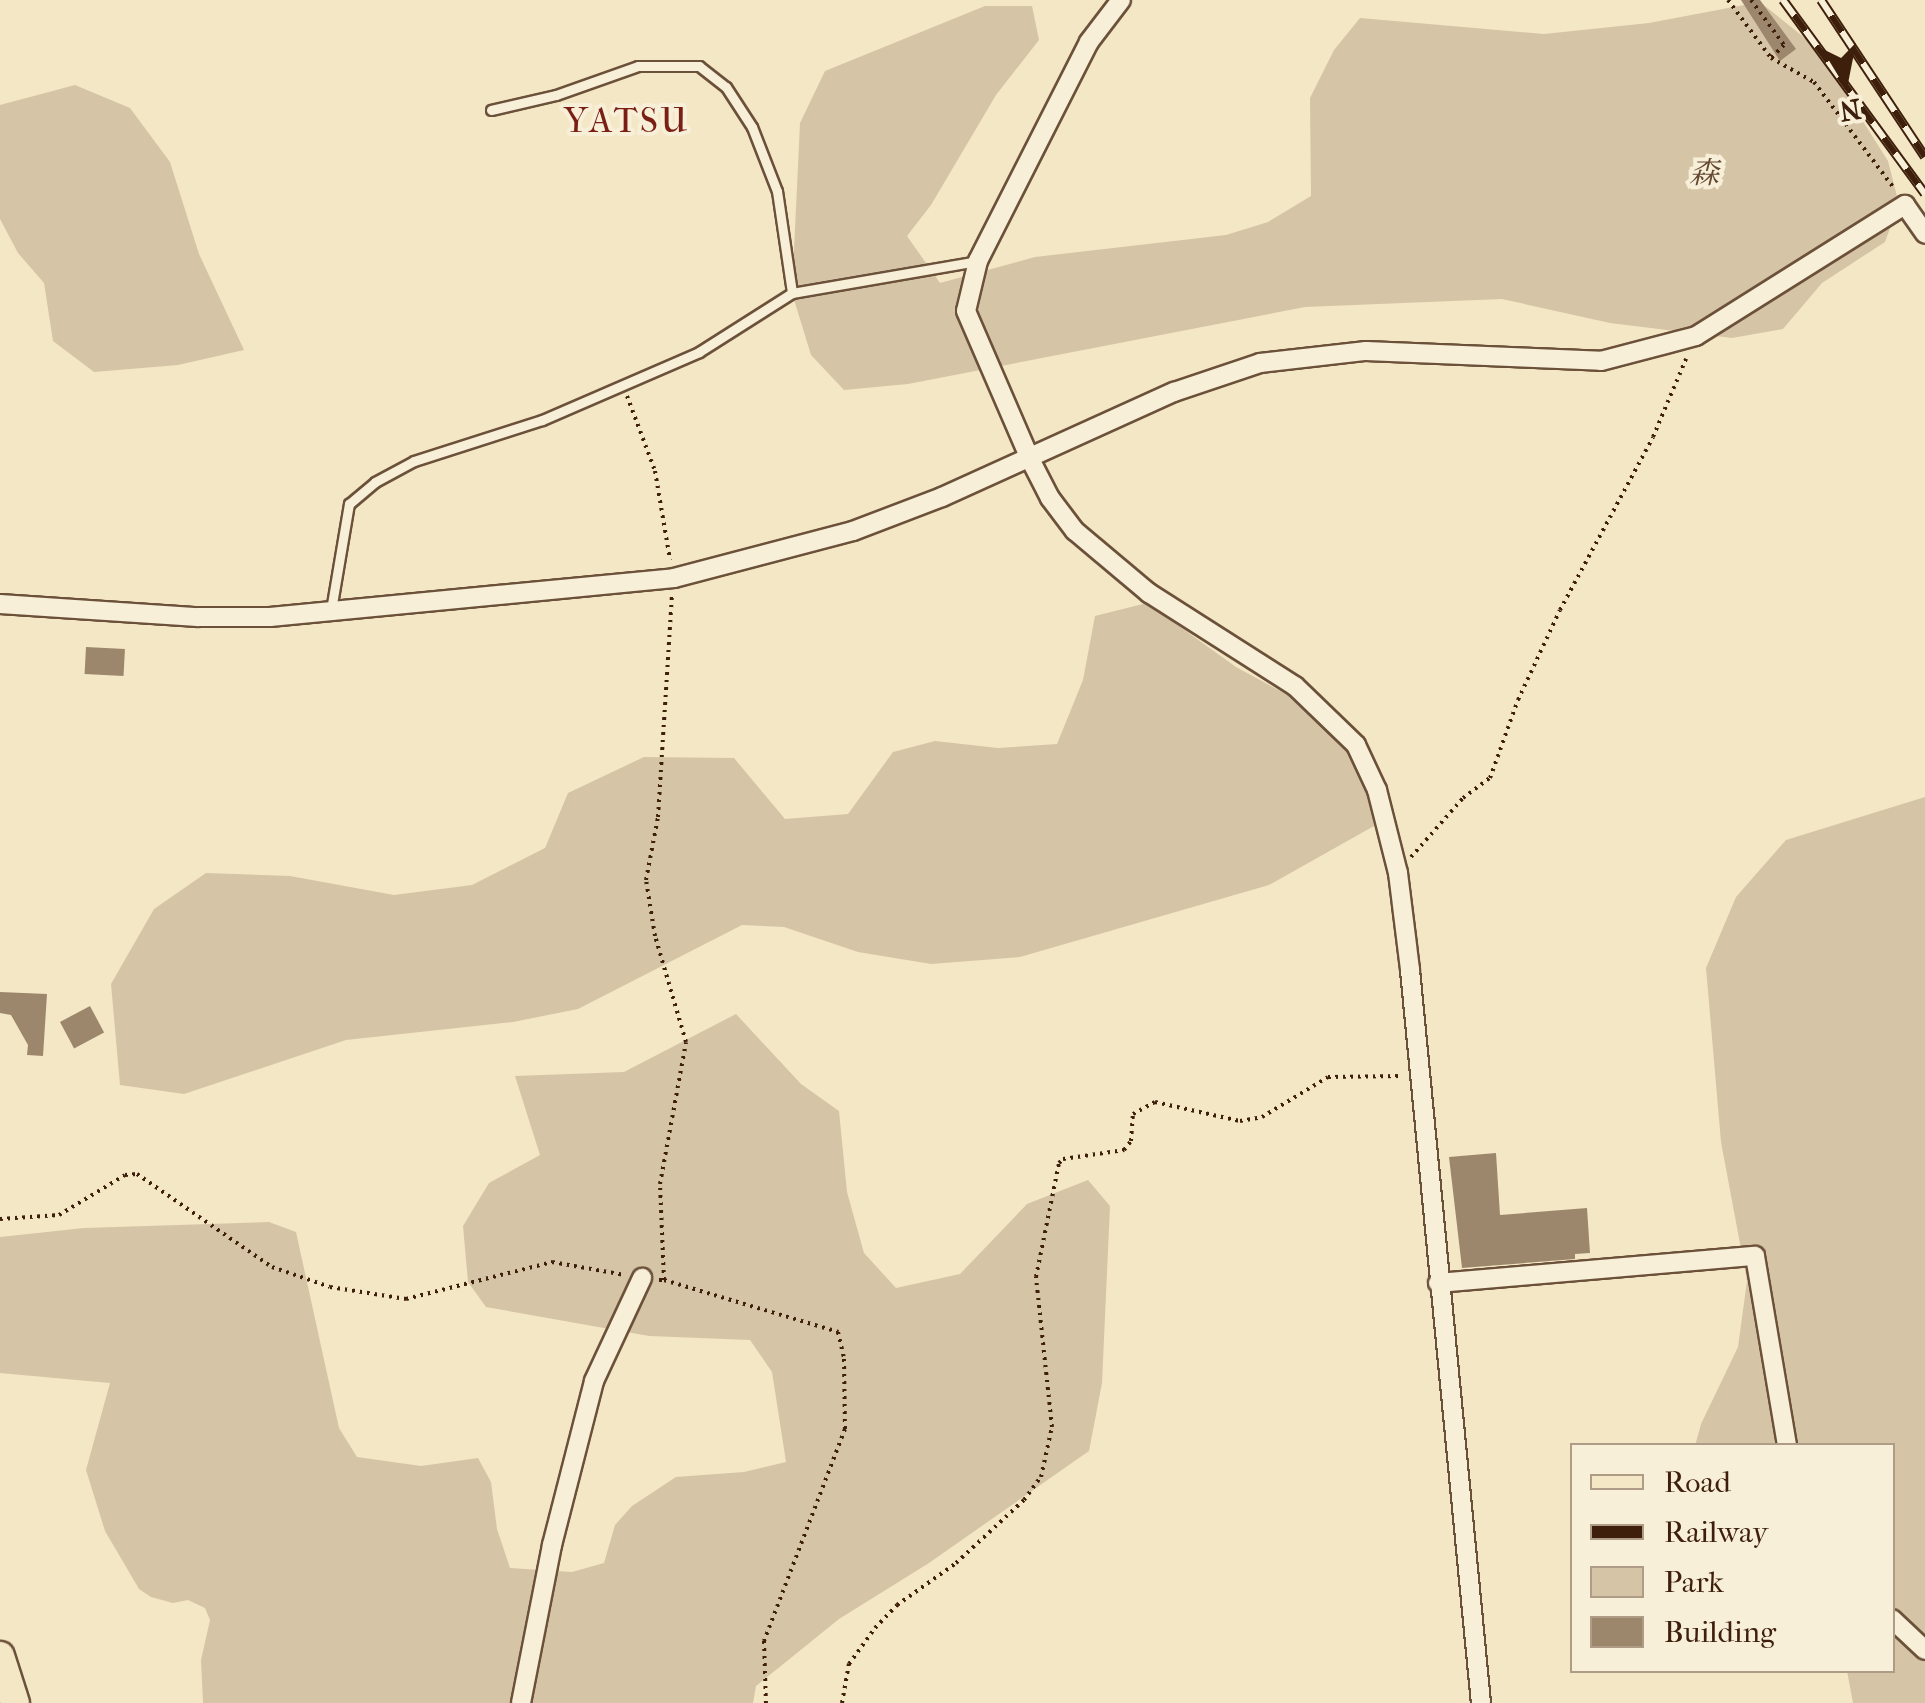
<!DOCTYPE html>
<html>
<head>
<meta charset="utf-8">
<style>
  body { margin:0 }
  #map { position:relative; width:1925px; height:1703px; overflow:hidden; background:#f4e7c5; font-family:"IM FELL French Canon","Noto Serif JP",serif }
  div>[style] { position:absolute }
  .green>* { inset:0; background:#d5c5a6 }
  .building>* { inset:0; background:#9d876c; transform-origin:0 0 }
  .path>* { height:4px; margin-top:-2px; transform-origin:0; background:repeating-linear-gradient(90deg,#3e1f0c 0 2.5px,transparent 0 7.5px) }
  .roads { filter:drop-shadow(2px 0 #6c513a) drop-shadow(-2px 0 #6c513a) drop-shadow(0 2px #6c513a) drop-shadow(0 -2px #6c513a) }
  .service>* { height:9px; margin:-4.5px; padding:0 4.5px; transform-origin:4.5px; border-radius:4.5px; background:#f8efd9 }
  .minor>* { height:18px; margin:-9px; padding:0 9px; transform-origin:9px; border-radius:9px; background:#f8efd9 }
  .primary>* { height:28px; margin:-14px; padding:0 14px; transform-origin:14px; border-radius:14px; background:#f4e7c5 }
  .rail>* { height:10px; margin-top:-5px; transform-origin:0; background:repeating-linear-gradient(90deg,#f8efd9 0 19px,#3e1f0c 0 38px); box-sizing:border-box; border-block:2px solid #3e1f0c }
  span { translate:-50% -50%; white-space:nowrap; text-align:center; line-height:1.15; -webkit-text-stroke:8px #f8efd9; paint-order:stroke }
  .park-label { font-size:30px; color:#644832; font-style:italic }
  .quarter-label { font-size:35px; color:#7a1f14; letter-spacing:2.5px }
  .legend { position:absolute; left:1570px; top:1443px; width:325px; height:230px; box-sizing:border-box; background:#f8efd9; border:2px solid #ae9c87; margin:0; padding:12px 18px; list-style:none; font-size:30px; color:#3e1f0c }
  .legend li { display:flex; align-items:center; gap:20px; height:50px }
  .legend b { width:50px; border:2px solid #ae9c87 }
  .north { position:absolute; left:1795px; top:30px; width:100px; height:100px; -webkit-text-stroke:8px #f8efd9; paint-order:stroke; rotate:170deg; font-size:28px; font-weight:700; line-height:40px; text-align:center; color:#3e1f0c }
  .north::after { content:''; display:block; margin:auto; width:35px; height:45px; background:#3e1f0c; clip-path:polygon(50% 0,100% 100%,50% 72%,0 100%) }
</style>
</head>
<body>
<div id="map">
  <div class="green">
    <i style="clip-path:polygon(1760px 2px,1816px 47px,1888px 161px,1899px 204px,1885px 242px,1822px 283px,1783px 329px,1732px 338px,1610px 323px,1502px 299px,1305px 307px,908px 384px,844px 390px,811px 355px,792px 293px,800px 123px,825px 71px,985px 6px,1032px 6px,1039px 40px,996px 95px,931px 205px,907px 236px,940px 283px,1035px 257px,1226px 235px,1268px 222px,1311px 196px,1310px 98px,1334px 50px,1360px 18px,1544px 34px,1649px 23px)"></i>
    <i style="clip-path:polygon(75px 85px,130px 108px,170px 162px,199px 254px,244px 350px,178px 365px,94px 372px,53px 341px,44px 283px,18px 253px,0 219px,0 105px)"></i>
    <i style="clip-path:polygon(1147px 603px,1236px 667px,1345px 726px,1365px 750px,1374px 826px,1269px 885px,1020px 957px,931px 964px,858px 952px,784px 927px,742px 925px,578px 1009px,513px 1022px,346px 1040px,184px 1094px,120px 1085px,111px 984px,154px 909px,206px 873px,290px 876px,394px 895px,472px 885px,545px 848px,568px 793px,644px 757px,734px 758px,785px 819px,848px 814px,893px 752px,935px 741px,998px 748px,1057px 744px,1083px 680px,1095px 616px)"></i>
    <i style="clip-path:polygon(1925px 797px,1925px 1703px,1853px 1703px,1847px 1671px,1892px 1670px,1892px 1446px,1695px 1446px,1701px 1424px,1738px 1347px,1747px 1281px,1721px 1142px,1706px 968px,1736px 897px,1786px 840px)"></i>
    <i style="clip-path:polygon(736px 1014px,801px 1084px,839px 1111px,847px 1192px,864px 1253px,896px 1288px,960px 1274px,1027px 1204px,1088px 1180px,1110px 1206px,1102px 1383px,1089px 1451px,929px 1563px,839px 1619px,756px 1686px,753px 1703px,203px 1703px,201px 1660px,210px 1620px,205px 1608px,188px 1600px,173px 1603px,151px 1597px,139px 1589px,105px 1531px,86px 1470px,110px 1383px,0 1373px,0 1237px,84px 1228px,269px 1222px,296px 1232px,339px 1428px,357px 1457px,421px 1466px,478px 1458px,491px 1482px,497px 1529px,510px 1568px,572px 1572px,604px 1563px,615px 1525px,632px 1506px,676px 1477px,744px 1472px,786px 1462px,772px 1372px,750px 1340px,649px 1336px,486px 1307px,468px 1282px,463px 1226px,489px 1183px,540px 1155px,515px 1076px,624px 1072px)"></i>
  </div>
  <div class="building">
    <i style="clip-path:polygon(1741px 0,1760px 0,1796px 49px,1780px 61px)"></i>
    <i style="left:86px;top:647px;width:39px;height:27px;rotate:3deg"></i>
    <i style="clip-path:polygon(0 992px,47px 994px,43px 1056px,27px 1055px,28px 1045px,11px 1015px,0 1013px)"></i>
    <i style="left:90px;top:1006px;width:30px;height:34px;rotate:62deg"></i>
    <i style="clip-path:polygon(1496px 1153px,1500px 1215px,1587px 1208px,1590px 1253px,1575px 1254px,1575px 1259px,1462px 1268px,1449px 1157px)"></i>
  </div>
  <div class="path">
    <i style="left:1728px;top:0;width:72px;rotate:53.4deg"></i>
    <i style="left:1771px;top:58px;width:49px;rotate:29.2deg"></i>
    <i style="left:1814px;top:82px;width:133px;rotate:53deg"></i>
    <i style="left:1751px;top:0;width:56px;rotate:53.7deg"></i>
    <i style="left:1784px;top:45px;width:18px;rotate:135deg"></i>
    <i style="left:627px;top:396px;width:80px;rotate:69.5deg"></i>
    <i style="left:655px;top:471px;width:90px;rotate:80.4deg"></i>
    <i style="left:1411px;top:857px;width:79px;rotate:-48.6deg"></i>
    <i style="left:1463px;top:798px;width:34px;rotate:-37deg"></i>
    <i style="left:1490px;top:778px;width:83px;rotate:-70.3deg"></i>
    <i style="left:1518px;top:700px;width:99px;rotate:-65deg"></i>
    <i style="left:1560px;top:610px;width:196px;rotate:-61.7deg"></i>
    <i style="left:1653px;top:437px;width:85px;rotate:-67.1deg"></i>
    <i style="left:0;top:1219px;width:59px;rotate:-3.9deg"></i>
    <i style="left:59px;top:1215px;width:77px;rotate:-31.2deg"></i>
    <i style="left:125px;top:1175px;width:12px;rotate:-5deg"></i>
    <i style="left:137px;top:1174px;width:164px;rotate:34.6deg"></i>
    <i style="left:272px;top:1267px;width:61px;rotate:19deg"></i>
    <i style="left:330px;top:1287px;width:77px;rotate:9deg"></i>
    <i style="left:406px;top:1299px;width:151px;rotate:-14.2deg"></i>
    <i style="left:552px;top:1262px;width:74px;rotate:10.1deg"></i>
    <i style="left:659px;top:1280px;width:5px"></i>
    <i style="left:664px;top:1280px;width:96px;rotate:-92.4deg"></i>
    <i style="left:660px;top:1184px;width:144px;rotate:-79.6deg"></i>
    <i style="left:686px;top:1042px;width:110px;rotate:-106.3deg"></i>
    <i style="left:655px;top:936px;width:57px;rotate:-99.1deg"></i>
    <i style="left:646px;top:880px;width:64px;rotate:-79.2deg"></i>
    <i style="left:658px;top:817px;width:223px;rotate:-86.4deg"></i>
    <i style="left:664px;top:1280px;width:182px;rotate:16.6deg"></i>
    <i style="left:838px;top:1332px;width:28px;rotate:77deg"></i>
    <i style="left:844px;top:1359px;width:70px;rotate:89.2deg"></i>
    <i style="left:845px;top:1429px;width:227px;rotate:110.9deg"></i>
    <i style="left:764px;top:1641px;width:62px;rotate:88.2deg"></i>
    <i style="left:842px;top:1703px;width:40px;rotate:-80deg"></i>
    <i style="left:849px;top:1664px;width:44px;rotate:-54.2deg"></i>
    <i style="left:875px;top:1628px;width:32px;rotate:-46deg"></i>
    <i style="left:897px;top:1605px;width:72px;rotate:-35.4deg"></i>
    <i style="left:956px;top:1563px;width:93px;rotate:-42.8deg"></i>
    <i style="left:1024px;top:1500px;width:29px;rotate:-54deg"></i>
    <i style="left:1041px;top:1477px;width:51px;rotate:-77.6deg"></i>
    <i style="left:1052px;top:1427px;width:151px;rotate:-96.1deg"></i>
    <i style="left:1036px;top:1277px;width:116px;rotate:-78.6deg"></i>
    <i style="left:1059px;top:1163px;width:6px;rotate:-45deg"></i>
    <i style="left:1063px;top:1159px;width:62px;rotate:-8.4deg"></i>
    <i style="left:1124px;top:1150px;width:11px;rotate:-52deg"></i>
    <i style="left:1131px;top:1141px;width:27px;rotate:-86deg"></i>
    <i style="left:1133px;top:1114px;width:25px;rotate:-29deg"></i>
    <i style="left:1155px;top:1102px;width:87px;rotate:12.6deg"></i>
    <i style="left:1240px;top:1121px;width:22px;rotate:-10deg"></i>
    <i style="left:1262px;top:1117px;width:77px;rotate:-31.2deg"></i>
    <i style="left:1328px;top:1077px;width:74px;rotate:-0.8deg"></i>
  </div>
  <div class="roads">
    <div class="service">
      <i style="left:491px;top:110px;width:67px;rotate:-13deg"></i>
      <i style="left:556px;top:95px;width:87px;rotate:-19.5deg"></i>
      <i style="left:638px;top:66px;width:61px"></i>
      <i style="left:699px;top:66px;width:34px;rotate:38deg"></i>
      <i style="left:726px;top:87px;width:48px;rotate:57deg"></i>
      <i style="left:752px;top:127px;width:69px;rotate:68.7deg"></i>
      <i style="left:777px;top:191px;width:103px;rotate:81.6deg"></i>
      <i style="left:331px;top:610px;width:108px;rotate:-80.4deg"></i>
      <i style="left:349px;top:504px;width:34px;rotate:-40deg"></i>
      <i style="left:375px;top:482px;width:44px;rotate:-28.3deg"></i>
      <i style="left:414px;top:461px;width:134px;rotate:-17.8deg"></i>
      <i style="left:542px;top:420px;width:171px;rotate:-23.4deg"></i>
      <i style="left:699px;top:352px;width:110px;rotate:-32.4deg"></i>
      <i style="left:792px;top:293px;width:189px;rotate:-9.8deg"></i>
    </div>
    <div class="minor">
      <i style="left:1121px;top:0;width:53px;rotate:127.3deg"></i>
      <i style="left:1089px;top:42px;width:246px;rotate:116.9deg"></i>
      <i style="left:978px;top:261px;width:51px;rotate:103.5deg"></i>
      <i style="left:966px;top:311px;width:161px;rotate:66.6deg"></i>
      <i style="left:1030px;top:459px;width:44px;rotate:62.9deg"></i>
      <i style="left:1050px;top:498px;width:41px;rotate:52.9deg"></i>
      <i style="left:1075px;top:531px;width:97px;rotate:40deg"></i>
      <i style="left:1149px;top:593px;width:173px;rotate:32.5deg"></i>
      <i style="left:1295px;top:686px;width:85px;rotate:44deg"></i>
      <i style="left:1356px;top:745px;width:50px;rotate:65deg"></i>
      <i style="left:1377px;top:790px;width:86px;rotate:75.8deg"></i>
      <i style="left:1398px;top:873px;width:98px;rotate:82.9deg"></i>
      <i style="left:1410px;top:970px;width:736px;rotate:84.47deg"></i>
      <i style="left:0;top:604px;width:198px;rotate:3.8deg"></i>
      <i style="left:198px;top:617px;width:72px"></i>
      <i style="left:270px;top:617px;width:406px;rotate:-5.5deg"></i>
      <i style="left:674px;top:578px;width:185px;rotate:-14.7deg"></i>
      <i style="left:853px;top:531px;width:95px;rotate:-20.9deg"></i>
      <i style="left:942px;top:497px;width:255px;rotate:-24.4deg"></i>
      <i style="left:1174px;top:392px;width:91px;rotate:-18.6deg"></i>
      <i style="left:1260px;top:363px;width:107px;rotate:-6.5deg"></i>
      <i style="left:1366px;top:351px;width:235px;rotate:2.4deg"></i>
      <i style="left:1601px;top:361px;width:98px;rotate:-14.7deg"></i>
      <i style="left:1696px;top:336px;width:247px;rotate:-32.1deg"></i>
      <i style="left:1905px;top:205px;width:35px;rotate:55deg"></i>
      <i style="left:1438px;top:1283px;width:318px;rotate:-4.9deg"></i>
      <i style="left:1755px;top:1256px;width:193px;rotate:80.4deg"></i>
      <i style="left:1892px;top:1619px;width:45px;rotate:43.2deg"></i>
      <i style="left:521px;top:1703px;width:161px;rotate:-78.9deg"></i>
      <i style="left:552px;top:1545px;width:169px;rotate:-75.6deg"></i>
      <i style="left:594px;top:1381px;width:114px;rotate:-65deg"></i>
    </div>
    <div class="primary">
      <i style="left:0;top:1656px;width:49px;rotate:72.3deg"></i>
    </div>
  </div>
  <div class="rail">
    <i style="left:1783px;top:0;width:240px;rotate:53.8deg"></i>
    <i style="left:1821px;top:0;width:188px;rotate:56.5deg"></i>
  </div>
  <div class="park-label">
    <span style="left:1704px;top:174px">森</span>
  </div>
  <div class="quarter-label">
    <span style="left:627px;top:121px">YATSU</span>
  </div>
  <ul class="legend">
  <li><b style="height:12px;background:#f4e7c5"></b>Road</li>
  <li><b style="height:12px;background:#3e1f0c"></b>Railway</li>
  <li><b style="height:28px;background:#d5c5a6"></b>Park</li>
  <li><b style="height:28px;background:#9d876c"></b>Building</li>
  </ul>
  <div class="north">N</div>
</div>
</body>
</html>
